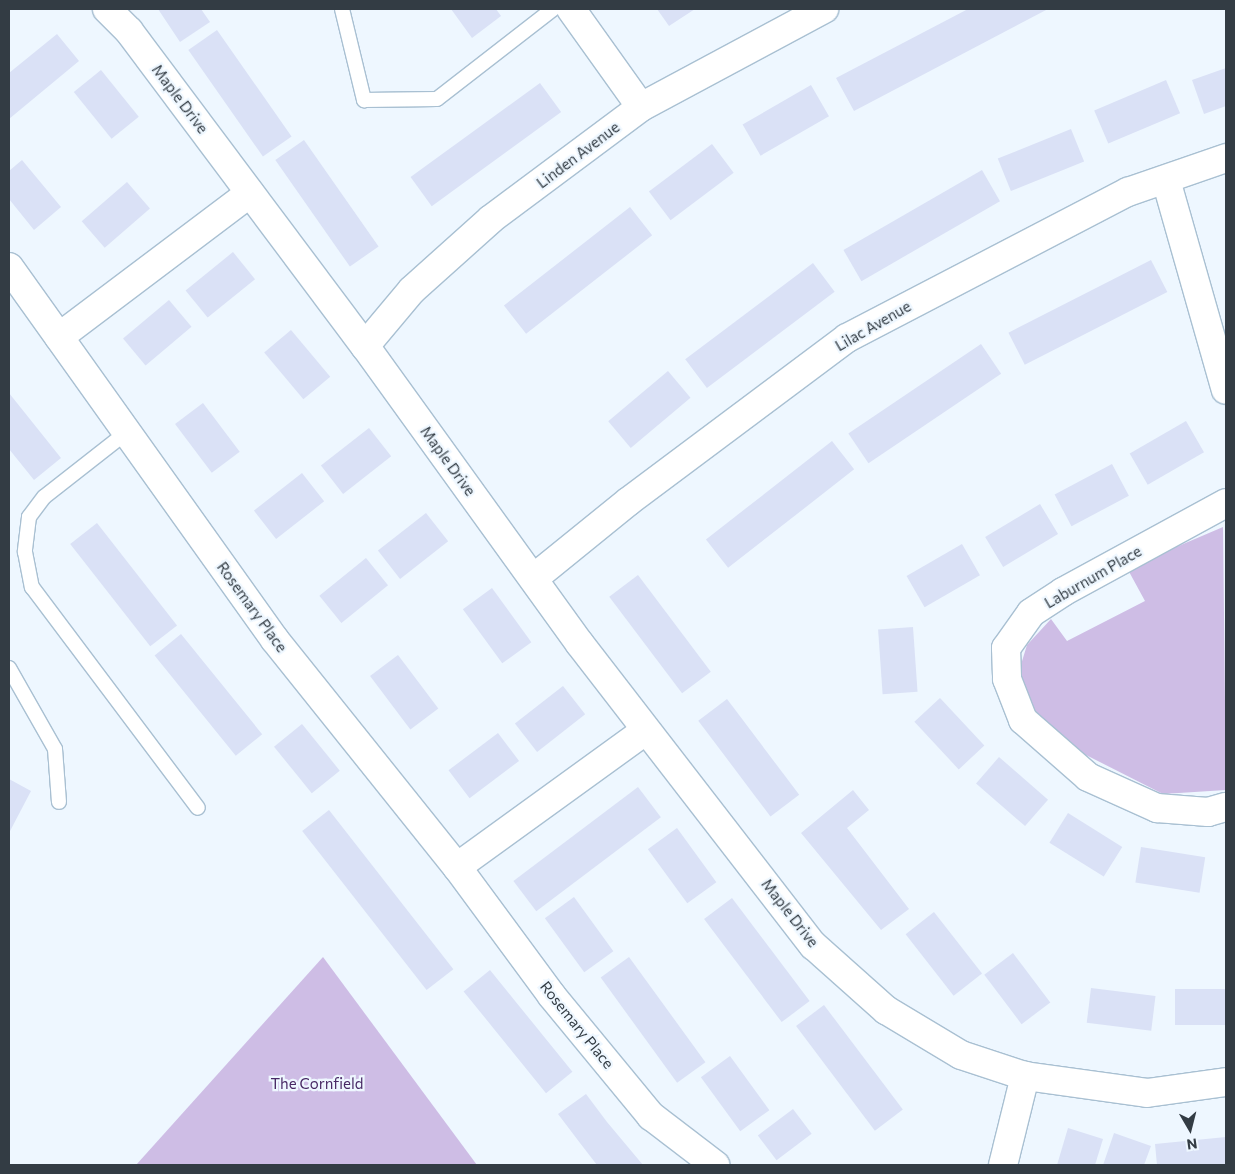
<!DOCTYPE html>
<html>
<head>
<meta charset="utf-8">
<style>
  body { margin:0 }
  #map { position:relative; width:1235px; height:1174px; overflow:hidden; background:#eef7ff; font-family:Commissioner,sans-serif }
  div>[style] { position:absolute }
  .green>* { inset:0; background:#cebde5 }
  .building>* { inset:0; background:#dae1f6; transform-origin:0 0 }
  .roads { filter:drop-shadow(1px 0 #a9c0d2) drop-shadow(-1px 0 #a9c0d2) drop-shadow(0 1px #a9c0d2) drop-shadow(0 -1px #a9c0d2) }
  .lane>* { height:14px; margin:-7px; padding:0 7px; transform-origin:7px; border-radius:7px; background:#fff }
  .street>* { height:28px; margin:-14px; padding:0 14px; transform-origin:14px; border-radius:14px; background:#fff }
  span { translate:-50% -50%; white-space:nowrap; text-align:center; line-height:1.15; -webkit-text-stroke:4.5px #eef7ff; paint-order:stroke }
  .street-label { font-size:15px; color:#333c44 }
  .park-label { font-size:15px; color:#482965 }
  .frame { position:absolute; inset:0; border:10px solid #333c44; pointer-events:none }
  .north { position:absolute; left:1165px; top:1104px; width:50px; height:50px; -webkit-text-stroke:4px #eef7ff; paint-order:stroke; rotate:172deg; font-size:14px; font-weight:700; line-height:20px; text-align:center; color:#333c44 }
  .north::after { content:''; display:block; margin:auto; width:18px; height:22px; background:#333c44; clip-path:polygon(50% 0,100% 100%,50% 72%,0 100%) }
</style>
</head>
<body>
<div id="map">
  <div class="green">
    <i style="clip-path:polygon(1223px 527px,1226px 790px,1163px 794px,1084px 754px,1032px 709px,1019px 671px,1027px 645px,1051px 619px,1067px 641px,1145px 601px,1127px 568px)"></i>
    <i style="clip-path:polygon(323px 957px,477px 1165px,136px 1165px)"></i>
  </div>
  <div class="building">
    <i style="clip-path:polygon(158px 9px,201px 9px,210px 22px,180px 42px)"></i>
    <i style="clip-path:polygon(451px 9px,496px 9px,501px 16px,472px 38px)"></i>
    <i style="clip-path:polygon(657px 9px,695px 9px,669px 26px)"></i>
    <i style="clip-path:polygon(968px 9px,1048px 9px,854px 111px,836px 78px)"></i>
    <i style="left:217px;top:30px;width:130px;height:35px;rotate:55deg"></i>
    <i style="clip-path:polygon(57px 34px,79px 61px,9px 119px,9px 73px)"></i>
    <i style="clip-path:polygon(1226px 68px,1226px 106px,1204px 114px,1192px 80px)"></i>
    <i style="left:101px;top:70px;width:60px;height:35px;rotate:51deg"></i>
    <i style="left:1166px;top:80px;width:36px;height:78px;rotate:67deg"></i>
    <i style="left:540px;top:83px;width:36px;height:160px;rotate:54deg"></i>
    <i style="left:811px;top:85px;width:36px;height:79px;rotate:60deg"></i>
    <i style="left:1071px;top:129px;width:35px;height:79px;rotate:68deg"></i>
    <i style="left:304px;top:140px;width:130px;height:35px;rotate:55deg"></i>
    <i style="left:712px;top:144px;width:36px;height:79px;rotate:53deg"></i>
    <i style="clip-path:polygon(22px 160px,61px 207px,34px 230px,9px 199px,9px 171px)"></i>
    <i style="left:982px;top:170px;width:36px;height:160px;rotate:60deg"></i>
    <i style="left:127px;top:182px;width:35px;height:60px;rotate:49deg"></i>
    <i style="left:630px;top:207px;width:36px;height:160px;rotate:52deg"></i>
    <i style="left:233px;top:252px;width:35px;height:61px;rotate:51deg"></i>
    <i style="left:1151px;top:260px;width:36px;height:160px;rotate:63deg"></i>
    <i style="left:813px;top:263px;width:36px;height:160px;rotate:53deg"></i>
    <i style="left:169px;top:300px;width:35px;height:60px;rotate:50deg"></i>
    <i style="left:291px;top:330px;width:61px;height:35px;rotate:50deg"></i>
    <i style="left:981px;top:344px;width:36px;height:160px;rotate:56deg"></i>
    <i style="left:668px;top:371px;width:35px;height:78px;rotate:50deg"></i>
    <i style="clip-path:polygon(9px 393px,61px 458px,34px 480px,9px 449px)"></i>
    <i style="left:203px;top:403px;width:61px;height:35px;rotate:53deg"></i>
    <i style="left:1186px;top:421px;width:36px;height:65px;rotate:60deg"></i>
    <i style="left:369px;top:428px;width:36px;height:61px;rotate:52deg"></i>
    <i style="left:832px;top:441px;width:36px;height:160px;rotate:52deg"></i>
    <i style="left:1112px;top:464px;width:36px;height:65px;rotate:62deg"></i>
    <i style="left:302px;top:473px;width:36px;height:61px;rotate:52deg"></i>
    <i style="left:1040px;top:504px;width:35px;height:64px;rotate:59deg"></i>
    <i style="left:426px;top:513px;width:36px;height:61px;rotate:52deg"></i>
    <i style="left:97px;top:523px;width:130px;height:34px;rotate:52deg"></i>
    <i style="left:962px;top:544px;width:36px;height:64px;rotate:60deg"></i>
    <i style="left:366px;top:558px;width:35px;height:60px;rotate:51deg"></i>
    <i style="left:638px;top:575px;width:121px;height:36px;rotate:53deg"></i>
    <i style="left:492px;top:588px;width:67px;height:36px;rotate:54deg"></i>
    <i style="left:913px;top:627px;width:65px;height:35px;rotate:86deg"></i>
    <i style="left:181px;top:634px;width:129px;height:34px;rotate:51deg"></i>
    <i style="left:398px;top:655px;width:67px;height:35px;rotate:53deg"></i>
    <i style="left:563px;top:686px;width:36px;height:61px;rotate:52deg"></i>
    <i style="left:940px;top:698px;width:65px;height:35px;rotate:47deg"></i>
    <i style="left:727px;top:699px;width:120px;height:36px;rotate:53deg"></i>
    <i style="left:302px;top:724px;width:60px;height:36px;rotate:51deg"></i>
    <i style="left:498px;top:733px;width:35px;height:62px;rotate:53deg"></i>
    <i style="left:999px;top:757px;width:65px;height:35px;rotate:41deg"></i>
    <i style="clip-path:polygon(9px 779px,31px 791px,9px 833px)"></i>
    <i style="left:638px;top:787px;width:38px;height:156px;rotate:53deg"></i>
    <i style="clip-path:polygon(853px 790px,869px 810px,847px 828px,909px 909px,881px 930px,801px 833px)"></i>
    <i style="left:329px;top:810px;width:202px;height:34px;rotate:52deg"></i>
    <i style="left:1068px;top:813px;width:64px;height:35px;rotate:32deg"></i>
    <i style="left:677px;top:828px;width:67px;height:36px;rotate:54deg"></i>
    <i style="left:1141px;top:847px;width:65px;height:36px;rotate:9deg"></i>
    <i style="left:574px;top:897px;width:67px;height:36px;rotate:54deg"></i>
    <i style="left:732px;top:898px;width:129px;height:35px;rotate:53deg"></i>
    <i style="left:934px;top:912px;width:78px;height:36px;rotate:52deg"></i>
    <i style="left:1013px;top:953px;width:62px;height:36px;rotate:53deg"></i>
    <i style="left:629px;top:957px;width:130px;height:35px;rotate:54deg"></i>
    <i style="left:490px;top:970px;width:131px;height:34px;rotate:51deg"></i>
    <i style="left:1091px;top:988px;width:65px;height:35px;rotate:7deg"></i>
    <i style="left:1226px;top:989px;width:36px;height:51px;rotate:90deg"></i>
    <i style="left:824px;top:1005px;width:131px;height:35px;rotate:53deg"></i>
    <i style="left:730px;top:1056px;width:67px;height:36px;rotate:54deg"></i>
    <i style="clip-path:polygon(586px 1094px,607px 1122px,643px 1165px,597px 1165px,580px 1143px,558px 1114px)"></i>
    <i style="left:793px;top:1109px;width:31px;height:44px;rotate:53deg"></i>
    <i style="clip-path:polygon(1068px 1128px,1103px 1139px,1095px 1165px,1057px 1165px)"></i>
    <i style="clip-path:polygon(1114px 1133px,1151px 1146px,1144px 1165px,1103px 1165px)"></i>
    <i style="clip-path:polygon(1226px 1137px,1226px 1165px,1157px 1165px,1155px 1144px)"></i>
  </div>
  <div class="roads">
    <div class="lane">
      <i style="left:342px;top:9px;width:94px;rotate:76.4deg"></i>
      <i style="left:364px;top:100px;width:73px;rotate:-0.8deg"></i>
      <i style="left:437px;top:99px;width:147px;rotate:-37.8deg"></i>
      <i style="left:127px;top:432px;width:105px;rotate:141.9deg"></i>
      <i style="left:44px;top:497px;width:25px;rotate:127deg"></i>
      <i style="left:29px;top:517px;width:35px;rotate:97deg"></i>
      <i style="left:25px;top:552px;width:36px;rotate:79deg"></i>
      <i style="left:32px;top:587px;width:276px;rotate:53.1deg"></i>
      <i style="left:9px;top:668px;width:93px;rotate:60.4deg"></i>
      <i style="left:55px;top:749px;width:53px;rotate:85.7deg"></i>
    </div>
    <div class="street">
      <i style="left:107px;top:9px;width:31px;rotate:45deg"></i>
      <i style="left:129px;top:31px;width:394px;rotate:53.2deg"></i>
      <i style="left:365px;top:346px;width:367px;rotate:54.2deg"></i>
      <i style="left:580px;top:644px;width:381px;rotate:52.3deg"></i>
      <i style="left:813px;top:945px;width:98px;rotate:41.7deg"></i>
      <i style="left:886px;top:1010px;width:87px;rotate:31deg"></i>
      <i style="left:961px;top:1055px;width:67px;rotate:18.2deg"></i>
      <i style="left:1025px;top:1076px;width:123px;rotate:7.9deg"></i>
      <i style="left:1147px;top:1093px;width:80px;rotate:-7.9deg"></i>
      <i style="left:571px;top:9px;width:120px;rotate:54.5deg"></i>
      <i style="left:1166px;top:180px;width:218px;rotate:74.1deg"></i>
      <i style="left:9px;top:267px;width:458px;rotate:54.5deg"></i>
      <i style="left:275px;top:640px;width:291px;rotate:51.3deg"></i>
      <i style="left:457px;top:867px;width:160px;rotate:53.6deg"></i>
      <i style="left:552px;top:996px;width:156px;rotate:50.5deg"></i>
      <i style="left:651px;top:1116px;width:81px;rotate:37.4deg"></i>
      <i style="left:59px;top:337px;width:239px;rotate:-37deg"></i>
      <i style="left:365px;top:346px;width:73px;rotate:-50deg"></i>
      <i style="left:412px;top:290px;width:106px;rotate:-41.9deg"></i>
      <i style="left:491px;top:219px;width:187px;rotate:-36.7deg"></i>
      <i style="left:641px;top:107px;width:208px;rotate:-28.2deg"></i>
      <i style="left:1226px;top:503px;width:186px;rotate:151.4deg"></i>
      <i style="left:1063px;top:592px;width:38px;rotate:147deg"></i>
      <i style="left:1031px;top:613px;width:43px;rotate:125.5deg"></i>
      <i style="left:1006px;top:648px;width:31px;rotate:88deg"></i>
      <i style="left:1007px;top:679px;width:44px;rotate:68.7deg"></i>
      <i style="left:1023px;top:720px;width:86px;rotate:41.2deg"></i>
      <i style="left:1088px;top:777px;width:76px;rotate:24.2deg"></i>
      <i style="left:1157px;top:808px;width:51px;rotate:4.5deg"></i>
      <i style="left:1208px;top:812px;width:19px;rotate:-16deg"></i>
      <i style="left:534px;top:578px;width:122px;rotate:-39deg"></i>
      <i style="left:629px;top:501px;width:272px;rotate:-36.8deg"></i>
      <i style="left:847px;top:338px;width:317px;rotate:-27.5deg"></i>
      <i style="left:1128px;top:192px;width:104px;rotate:-19.1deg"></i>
      <i style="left:457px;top:867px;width:233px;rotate:-35.9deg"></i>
      <i style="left:1003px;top:1165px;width:92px;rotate:-76.1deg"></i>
    </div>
  </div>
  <div class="street-label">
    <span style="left:180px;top:99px;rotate:53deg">Maple Drive</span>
    <span style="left:578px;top:155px;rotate:-37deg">Linden Avenue</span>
    <span style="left:873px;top:326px;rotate:-30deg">Lilac Avenue</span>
    <span style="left:448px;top:461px;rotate:54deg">Maple Drive</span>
    <span style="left:1093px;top:577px;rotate:-30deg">Laburnum Place</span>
    <span style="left:252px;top:607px;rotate:54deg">Rosemary Place</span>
    <span style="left:790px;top:913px;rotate:52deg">Maple Drive</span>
    <span style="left:577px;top:1025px;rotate:51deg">Rosemary Place</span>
  </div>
  <div class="park-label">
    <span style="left:317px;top:1084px">The Cornfield</span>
  </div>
  <div class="frame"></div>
  <div class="north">N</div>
</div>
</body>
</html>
